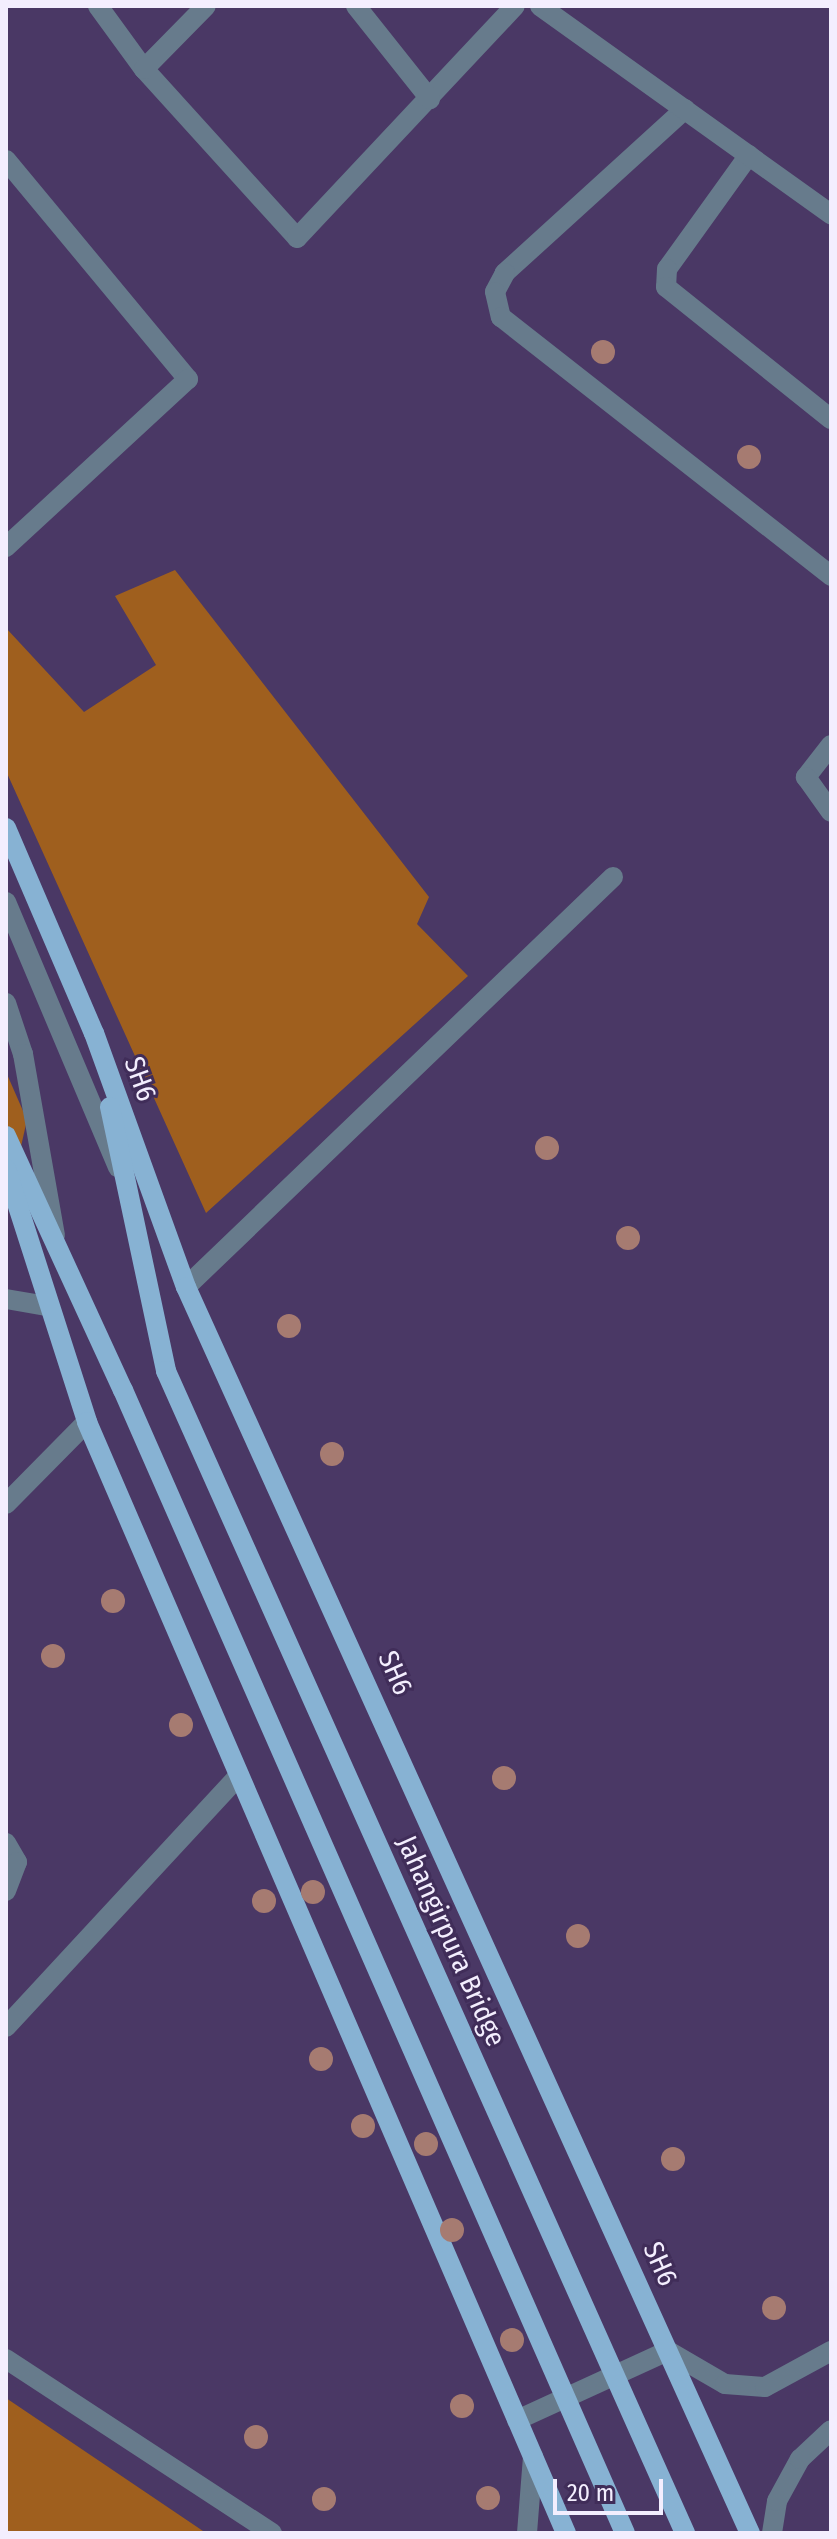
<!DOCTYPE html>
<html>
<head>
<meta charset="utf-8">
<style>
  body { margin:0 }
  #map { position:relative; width:837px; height:2539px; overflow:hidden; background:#4a3865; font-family:"Fira Sans Condensed",sans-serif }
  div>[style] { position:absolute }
  .forest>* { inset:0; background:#9f5f1e }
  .service>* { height:20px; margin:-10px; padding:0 10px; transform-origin:10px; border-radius:10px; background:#677b8c }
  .minor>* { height:20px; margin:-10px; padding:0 10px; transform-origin:10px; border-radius:10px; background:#677b8c }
  .tertiary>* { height:20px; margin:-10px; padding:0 10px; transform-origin:10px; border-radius:10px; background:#677b8c }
  .primary>* { height:20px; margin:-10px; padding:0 10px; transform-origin:10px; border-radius:10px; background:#87b2d3 }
  .primary-bridge>* { height:20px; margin:-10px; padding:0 10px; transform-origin:10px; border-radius:10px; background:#87b2d3 }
  .trees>* { width:24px; height:24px; margin:-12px; border-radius:50%; background:#a67b71 }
  span { translate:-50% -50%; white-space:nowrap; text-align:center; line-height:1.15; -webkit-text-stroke:6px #402d59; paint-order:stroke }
  .street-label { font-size:28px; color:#f3eefe }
  .frame { position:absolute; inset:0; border:8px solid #f3eefe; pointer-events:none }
  .scale { position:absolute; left:553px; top:2479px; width:110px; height:36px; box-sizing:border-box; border:4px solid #f3eefe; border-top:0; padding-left:10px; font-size:24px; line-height:28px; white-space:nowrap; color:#f3eefe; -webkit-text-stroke:6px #402d59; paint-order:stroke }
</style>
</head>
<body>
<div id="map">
  <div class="forest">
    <i style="clip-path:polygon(175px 570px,429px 897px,417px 924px,468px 976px,206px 1213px,6px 771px,6px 628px,84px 712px,156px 665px,115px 596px)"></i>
    <i style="clip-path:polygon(6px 1072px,27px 1120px,6px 1212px)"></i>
    <i style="clip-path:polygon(6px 2398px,203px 2531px,207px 2533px,6px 2533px)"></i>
  </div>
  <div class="service">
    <i style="left:98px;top:6px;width:78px;rotate:53.9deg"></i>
    <i style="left:144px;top:69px;width:228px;rotate:47.8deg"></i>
    <i style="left:297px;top:238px;width:318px;rotate:-46.8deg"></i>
    <i style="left:356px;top:6px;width:119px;rotate:51.5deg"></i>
    <i style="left:144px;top:69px;width:88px;rotate:-45.5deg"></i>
    <i style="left:685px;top:109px;width:244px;rotate:137.7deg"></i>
    <i style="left:505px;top:273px;width:21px;rotate:118deg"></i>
    <i style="left:495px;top:292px;width:26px;rotate:77deg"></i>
    <i style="left:501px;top:317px;width:420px;rotate:38.1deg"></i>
    <i style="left:749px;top:155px;width:140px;rotate:125.7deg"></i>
    <i style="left:667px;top:269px;width:18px;rotate:93deg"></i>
    <i style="left:666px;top:287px;width:211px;rotate:38.7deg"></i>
    <i style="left:6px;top:160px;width:285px;rotate:50.3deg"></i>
    <i style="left:188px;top:379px;width:248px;rotate:137.3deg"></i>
    <i style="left:831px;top:745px;width:41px;rotate:128deg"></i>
    <i style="left:806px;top:777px;width:43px;rotate:54.5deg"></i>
    <i style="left:6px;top:902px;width:288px;rotate:67.1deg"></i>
    <i style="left:6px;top:1003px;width:54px;rotate:71.6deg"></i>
    <i style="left:23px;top:1054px;width:184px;rotate:80deg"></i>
    <i style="left:186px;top:1287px;width:592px;rotate:-43.84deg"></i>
  </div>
  <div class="minor">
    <i style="left:6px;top:1299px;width:42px;rotate:9.7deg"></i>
    <i style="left:6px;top:1504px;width:115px;rotate:-45.4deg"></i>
    <i style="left:6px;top:1843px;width:22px;rotate:60deg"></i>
    <i style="left:17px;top:1862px;width:31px;rotate:111deg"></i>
    <i style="left:6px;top:2027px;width:343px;rotate:-47.2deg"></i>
  </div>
  <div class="tertiary">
    <i style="left:540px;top:6px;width:358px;rotate:35.6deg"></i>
    <i style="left:6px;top:2359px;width:318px;rotate:33.2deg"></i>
    <i style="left:517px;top:2420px;width:166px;rotate:-24.6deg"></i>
    <i style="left:668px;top:2351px;width:66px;rotate:30.1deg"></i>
    <i style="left:725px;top:2384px;width:40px;rotate:4.3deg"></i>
    <i style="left:765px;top:2387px;width:75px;rotate:-28.6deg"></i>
    <i style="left:527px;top:2533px;width:77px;rotate:-85.5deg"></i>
    <i style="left:772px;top:2533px;width:32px;rotate:-81deg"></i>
    <i style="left:777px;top:2501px;width:48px;rotate:-61.3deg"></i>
    <i style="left:800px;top:2459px;width:42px;rotate:-43.1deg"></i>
  </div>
  <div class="primary">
    <i style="left:6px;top:828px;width:223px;rotate:66.8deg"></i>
    <i style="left:94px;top:1033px;width:270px;rotate:70.1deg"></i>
    <i style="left:186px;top:1287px;width:1368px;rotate:65.65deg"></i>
    <i style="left:110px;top:1107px;width:270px;rotate:78deg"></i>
    <i style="left:6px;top:1136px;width:280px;rotate:65.3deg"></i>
    <i style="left:6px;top:1169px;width:266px;rotate:72.2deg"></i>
    <i style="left:87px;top:1422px;width:1210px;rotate:66.68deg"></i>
  </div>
  <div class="primary-bridge">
    <i style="left:166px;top:1371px;width:1273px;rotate:65.93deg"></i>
    <i style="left:123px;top:1390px;width:1248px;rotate:66.29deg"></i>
  </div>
  <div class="trees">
    <i style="left:603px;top:352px"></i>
    <i style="left:749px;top:457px"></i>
    <i style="left:547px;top:1148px"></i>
    <i style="left:628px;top:1238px"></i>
    <i style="left:289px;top:1326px"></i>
    <i style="left:332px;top:1454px"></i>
    <i style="left:113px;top:1601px"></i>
    <i style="left:53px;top:1656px"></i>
    <i style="left:181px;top:1725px"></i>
    <i style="left:504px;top:1778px"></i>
    <i style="left:313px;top:1892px"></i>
    <i style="left:264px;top:1901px"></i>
    <i style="left:578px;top:1936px"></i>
    <i style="left:321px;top:2059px"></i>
    <i style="left:363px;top:2126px"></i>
    <i style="left:426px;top:2144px"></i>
    <i style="left:673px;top:2159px"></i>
    <i style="left:452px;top:2230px"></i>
    <i style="left:774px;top:2308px"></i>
    <i style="left:512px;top:2340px"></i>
    <i style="left:462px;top:2406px"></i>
    <i style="left:256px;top:2437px"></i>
    <i style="left:488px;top:2498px"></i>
    <i style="left:324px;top:2499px"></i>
  </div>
  <div class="street-label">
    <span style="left:140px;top:1079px;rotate:70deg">SH6</span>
    <span style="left:395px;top:1673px;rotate:66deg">SH6</span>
    <span style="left:451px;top:1941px;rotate:66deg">Jahangirpura Bridge</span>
    <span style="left:660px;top:2264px;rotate:66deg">SH6</span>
  </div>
  <div class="frame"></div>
  <div class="scale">20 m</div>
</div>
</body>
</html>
